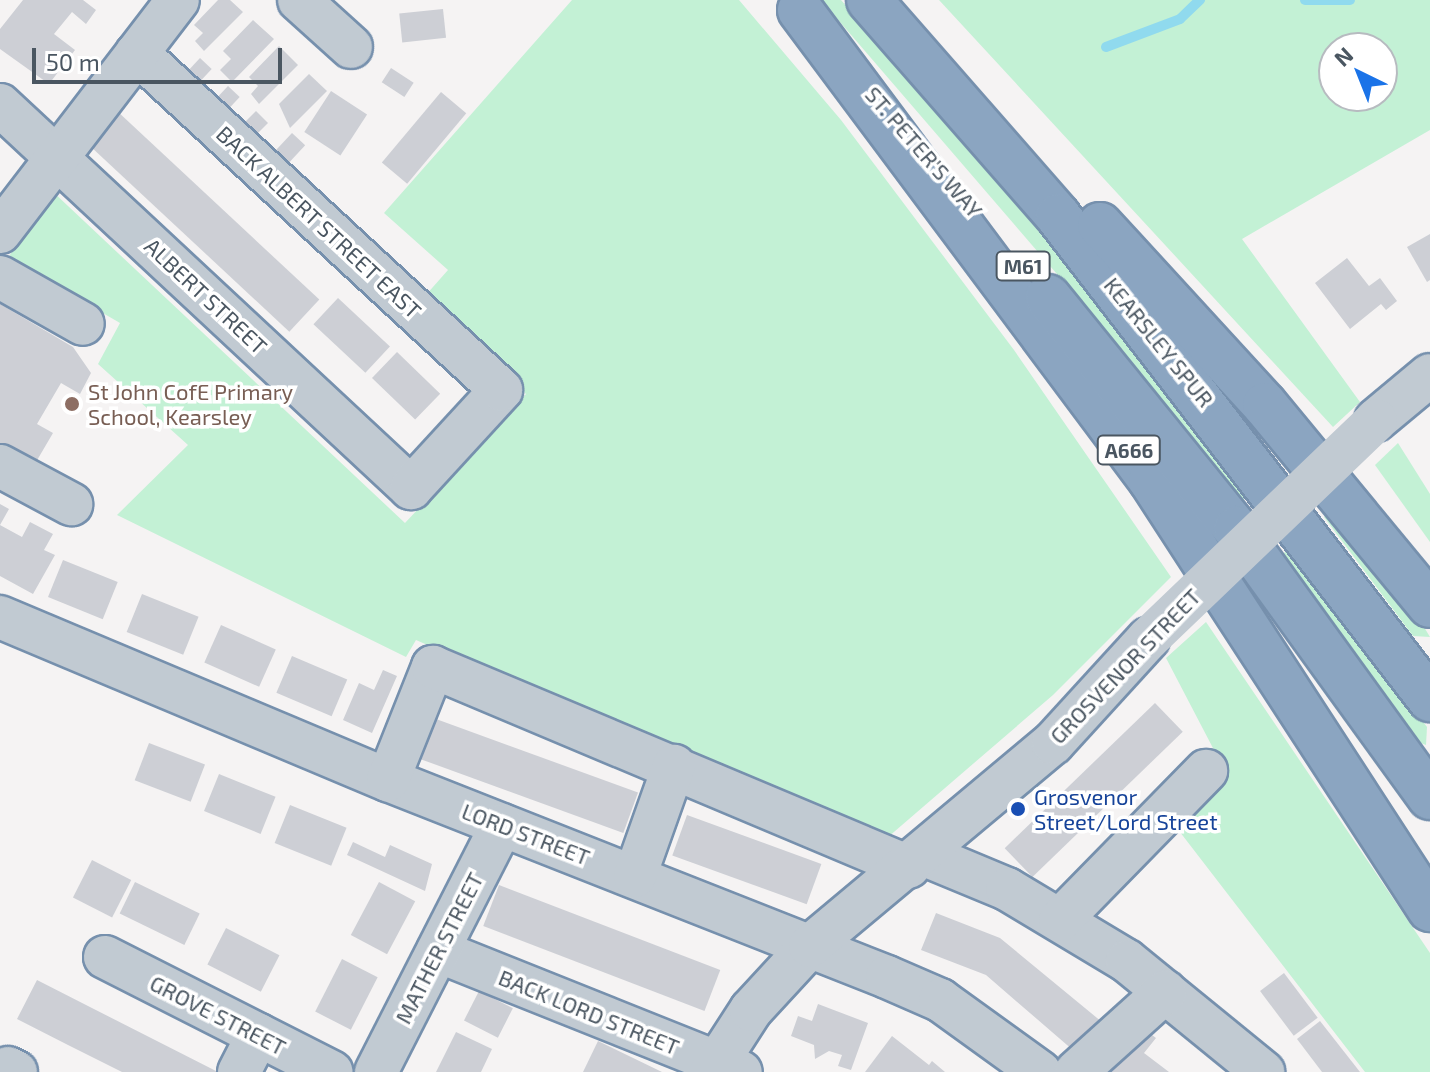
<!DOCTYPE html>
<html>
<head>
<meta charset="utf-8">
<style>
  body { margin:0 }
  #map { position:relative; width:1430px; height:1072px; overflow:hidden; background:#f5f3f3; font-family:"Exo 2",sans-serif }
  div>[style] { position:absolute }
  .green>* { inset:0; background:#c3f1d5 }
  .stream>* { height:10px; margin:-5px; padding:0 5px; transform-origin:5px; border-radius:5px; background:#90daee }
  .building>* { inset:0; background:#cdcfd5; transform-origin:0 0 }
  .roads { filter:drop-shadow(2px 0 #7690ad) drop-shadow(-2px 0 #7690ad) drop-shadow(0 2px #7690ad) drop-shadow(0 -2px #7690ad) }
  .minor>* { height:42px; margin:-21px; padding:0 21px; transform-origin:21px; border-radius:21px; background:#c1cad2 }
  .highway>* { height:44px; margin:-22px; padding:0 22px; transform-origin:22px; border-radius:22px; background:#8ba5c1 }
  .minor-bridge>* { height:42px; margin:-21px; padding:0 21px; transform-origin:21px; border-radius:21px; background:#c1cad2 }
  .dots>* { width:22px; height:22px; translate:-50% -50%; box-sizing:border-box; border:4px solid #fff; border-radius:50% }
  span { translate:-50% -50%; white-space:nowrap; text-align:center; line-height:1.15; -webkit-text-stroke:7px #fff; paint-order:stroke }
  .shield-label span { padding:2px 6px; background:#fff; border:2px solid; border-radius:6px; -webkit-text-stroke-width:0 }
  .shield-label { font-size:20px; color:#4a5661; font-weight:700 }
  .street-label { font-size:22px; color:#4a5661 }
  .education-label { font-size:22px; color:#785e54 }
  .left { translate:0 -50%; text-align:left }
  .transit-label { font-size:22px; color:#164399 }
  .north { position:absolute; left:1318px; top:32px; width:80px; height:80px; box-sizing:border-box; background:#fff; border:2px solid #b7bbc0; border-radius:50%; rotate:317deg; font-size:22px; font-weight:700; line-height:32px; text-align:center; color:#4a5661 }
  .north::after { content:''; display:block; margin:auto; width:28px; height:36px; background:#1a73e8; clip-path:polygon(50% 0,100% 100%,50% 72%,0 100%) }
  .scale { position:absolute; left:32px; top:48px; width:250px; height:36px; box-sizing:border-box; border:4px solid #4a5661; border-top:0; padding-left:10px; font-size:24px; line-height:28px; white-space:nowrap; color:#4a5661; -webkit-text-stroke:6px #fff; paint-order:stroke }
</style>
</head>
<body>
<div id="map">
  <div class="green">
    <i style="clip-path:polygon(572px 0,739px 0,841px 120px,1014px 350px,1171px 577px,1053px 695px,880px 844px,416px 640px,406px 657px,117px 515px,188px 445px,98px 364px,120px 323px,8px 258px,51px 190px,405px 523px,526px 394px,425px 296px,448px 270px,384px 213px)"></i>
    <i style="clip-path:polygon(821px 0,841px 0,1067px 257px,1253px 491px,1241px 502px,1075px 295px)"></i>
    <i style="clip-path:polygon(evenodd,939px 0,1430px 0,1430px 130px,1242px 239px,1360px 402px,1333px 427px,939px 0,1334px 48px,1382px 48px,1382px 96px,1334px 96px,1334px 48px)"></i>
    <i style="clip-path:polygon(1398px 443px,1430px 494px,1430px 542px,1375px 465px)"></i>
    <i style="clip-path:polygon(1332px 508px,1410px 604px,1430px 637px,1413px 636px,1324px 517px)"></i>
    <i style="clip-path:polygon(1291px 546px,1427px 727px,1426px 745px,1410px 739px,1280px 557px)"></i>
    <i style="clip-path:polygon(1206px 622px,1430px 953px,1430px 1072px,1365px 1072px,1173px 823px,1226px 773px,1166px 658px)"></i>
  </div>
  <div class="stream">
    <i style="left:1305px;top:0;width:45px"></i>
    <i style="left:1106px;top:47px;width:79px;rotate:-20.7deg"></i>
    <i style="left:1180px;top:19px;width:28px;rotate:-44deg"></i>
  </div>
  <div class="building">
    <i style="clip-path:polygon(23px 0,83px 0,96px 10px,86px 24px,72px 12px,54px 34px,75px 50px,49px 84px,0 49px,0 29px)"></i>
    <i style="clip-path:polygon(218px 0,230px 0,243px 12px,204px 51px,195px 41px,203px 33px,194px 25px)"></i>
    <i style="left:443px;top:9px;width:29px;height:44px;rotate:84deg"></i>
    <i style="clip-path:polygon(253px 20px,274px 39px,232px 82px,220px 70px,231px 59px,223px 51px)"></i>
    <i style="clip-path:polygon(279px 46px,298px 65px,259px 104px,251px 94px,258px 86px,249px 77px)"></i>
    <i style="left:200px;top:58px;width:16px;height:26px;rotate:43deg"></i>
    <i style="left:391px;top:68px;width:27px;height:17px;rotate:33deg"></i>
    <i style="clip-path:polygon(309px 74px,327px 91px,290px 128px,279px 104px)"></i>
    <i style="left:228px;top:86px;width:16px;height:25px;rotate:43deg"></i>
    <i style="left:331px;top:91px;width:43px;height:49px;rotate:33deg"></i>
    <i style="left:441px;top:92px;width:33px;height:92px;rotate:40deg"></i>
    <i style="left:116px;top:110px;width:278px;height:44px;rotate:43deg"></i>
    <i style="left:256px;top:111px;width:17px;height:25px;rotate:45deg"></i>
    <i style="left:292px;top:133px;width:18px;height:34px;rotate:43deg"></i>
    <i style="clip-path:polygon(1430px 234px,1430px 280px,1427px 282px,1407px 247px)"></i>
    <i style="clip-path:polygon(1347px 258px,1369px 286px,1380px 278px,1397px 301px,1386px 310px,1381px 304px,1350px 329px,1315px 283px)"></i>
    <i style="left:338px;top:298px;width:71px;height:36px;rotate:43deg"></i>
    <i style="clip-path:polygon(0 304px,73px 347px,91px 373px,80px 394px,61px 383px,37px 424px,53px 433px,36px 462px,0 447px)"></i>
    <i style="left:397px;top:352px;width:60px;height:36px;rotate:44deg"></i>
    <i style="clip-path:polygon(0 504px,9px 509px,0 525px,22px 537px,30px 522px,53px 534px,44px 550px,55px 555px,33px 594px,0 576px)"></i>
    <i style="left:63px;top:560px;width:59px;height:40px;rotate:22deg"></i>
    <i style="left:142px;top:594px;width:61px;height:41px;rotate:22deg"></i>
    <i style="left:221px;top:625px;width:60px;height:41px;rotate:24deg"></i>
    <i style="left:292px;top:656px;width:60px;height:40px;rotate:23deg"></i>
    <i style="clip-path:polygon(383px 670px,397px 676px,372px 733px,343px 720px,359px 683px,374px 690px)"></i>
    <i style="left:1155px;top:703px;width:40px;height:209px;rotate:46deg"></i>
    <i style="left:436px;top:719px;width:215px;height:43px;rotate:20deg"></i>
    <i style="left:149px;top:743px;width:60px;height:40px;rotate:21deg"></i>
    <i style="left:219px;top:774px;width:61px;height:40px;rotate:22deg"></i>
    <i style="left:290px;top:805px;width:61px;height:41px;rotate:22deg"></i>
    <i style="left:687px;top:815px;width:143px;height:43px;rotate:20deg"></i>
    <i style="clip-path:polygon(353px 842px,385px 857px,390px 845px,432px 864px,425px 891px,347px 855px)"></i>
    <i style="left:92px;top:860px;width:44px;height:42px;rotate:27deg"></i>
    <i style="left:135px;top:882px;width:72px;height:35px;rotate:26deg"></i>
    <i style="left:379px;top:882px;width:41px;height:60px;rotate:28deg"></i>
    <i style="left:499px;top:885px;width:237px;height:44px;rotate:21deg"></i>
    <i style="clip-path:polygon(936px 913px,1000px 938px,1108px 1027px,1074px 1051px,986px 975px,921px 950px)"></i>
    <i style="left:226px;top:928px;width:60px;height:41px;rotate:27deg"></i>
    <i style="left:342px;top:959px;width:40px;height:59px;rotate:27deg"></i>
    <i style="left:1284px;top:973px;width:56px;height:30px;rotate:53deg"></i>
    <i style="clip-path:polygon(37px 980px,88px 1006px,218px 1072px,122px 1072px,68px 1045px,17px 1019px)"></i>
    <i style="left:479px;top:991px;width:38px;height:33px;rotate:27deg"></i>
    <i style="clip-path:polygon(818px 1004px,868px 1023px,851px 1070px,838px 1066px,842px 1055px,829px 1051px,815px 1059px,814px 1045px,791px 1036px,798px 1016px,812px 1021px)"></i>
    <i style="clip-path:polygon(1320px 1021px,1360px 1072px,1322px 1072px,1297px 1039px)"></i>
    <i style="clip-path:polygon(1144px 1029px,1156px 1038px,1144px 1053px,1169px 1072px,1095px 1072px)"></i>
    <i style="clip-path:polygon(456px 1032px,492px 1049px,481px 1072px,436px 1072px)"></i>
    <i style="clip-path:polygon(892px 1036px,929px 1065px,932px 1061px,945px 1072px,865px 1072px)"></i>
    <i style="clip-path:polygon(598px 1041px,662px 1072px,583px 1072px)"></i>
  </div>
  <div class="roads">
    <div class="minor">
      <i style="left:299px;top:0;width:70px;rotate:42.1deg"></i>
      <i style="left:0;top:105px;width:562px;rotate:42.98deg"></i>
      <i style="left:411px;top:488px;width:133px;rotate:-47.4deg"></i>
      <i style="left:501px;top:390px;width:496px;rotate:-137.2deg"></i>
      <i style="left:0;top:232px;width:292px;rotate:-52.5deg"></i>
      <i style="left:0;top:277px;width:95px;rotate:29.5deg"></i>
      <i style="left:1376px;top:420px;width:70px;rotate:-39.8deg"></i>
      <i style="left:0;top:466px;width:81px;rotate:28.2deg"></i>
      <i style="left:0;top:617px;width:421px;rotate:22.8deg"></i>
      <i style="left:388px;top:780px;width:536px;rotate:21.54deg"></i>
      <i style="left:887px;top:977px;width:58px;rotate:23.5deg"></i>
      <i style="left:940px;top:1000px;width:123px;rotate:35.8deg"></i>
      <i style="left:388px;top:780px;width:122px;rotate:-68.3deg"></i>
      <i style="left:433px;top:667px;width:516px;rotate:22.79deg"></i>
      <i style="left:925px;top:855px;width:89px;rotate:22.5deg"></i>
      <i style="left:1007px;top:889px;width:140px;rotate:31deg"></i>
      <i style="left:1127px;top:961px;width:176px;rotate:39.2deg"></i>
      <i style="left:635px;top:876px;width:117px;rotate:-70.5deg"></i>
      <i style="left:1060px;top:920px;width:209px;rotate:-45.6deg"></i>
      <i style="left:438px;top:951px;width:326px;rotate:21.8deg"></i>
      <i style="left:105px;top:957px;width:254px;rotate:26.9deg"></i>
      <i style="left:8px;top:1068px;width:9px;rotate:27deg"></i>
      <i style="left:239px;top:1072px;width:42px;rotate:-62.8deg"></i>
      <i style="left:376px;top:1072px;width:277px;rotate:-63deg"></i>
      <i style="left:711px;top:1072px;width:74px;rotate:-57.2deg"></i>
      <i style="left:751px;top:1010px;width:87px;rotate:-47.3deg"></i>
      <i style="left:810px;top:946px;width:317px;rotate:-39.9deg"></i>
      <i style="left:1053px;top:743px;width:141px;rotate:-47.6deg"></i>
      <i style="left:1076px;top:1072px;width:120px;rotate:-42deg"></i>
    </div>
    <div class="highway">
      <i style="left:869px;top:0;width:287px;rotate:48.8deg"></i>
      <i style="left:1058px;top:216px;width:610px;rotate:52.4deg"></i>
      <i style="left:800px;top:10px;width:587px;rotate:53.25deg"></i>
      <i style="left:1151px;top:480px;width:512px;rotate:56.96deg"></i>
      <i style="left:1100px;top:225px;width:244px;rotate:47.5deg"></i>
      <i style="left:1265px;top:405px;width:259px;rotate:50.5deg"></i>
      <i style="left:1048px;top:297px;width:299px;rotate:51deg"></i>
      <i style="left:1236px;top:529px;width:331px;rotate:54.1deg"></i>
    </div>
  </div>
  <div class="minor-bridge">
    <i style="left:1148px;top:639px;width:316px;rotate:-43.8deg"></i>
  </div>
  <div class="dots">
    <i style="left:72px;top:404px;background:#8d6e63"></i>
    <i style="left:1018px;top:809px;background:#1a4fb4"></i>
  </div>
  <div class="shield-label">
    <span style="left:1023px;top:266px">M61</span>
    <span style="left:1129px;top:450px">A666</span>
  </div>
  <div class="street-label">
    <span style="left:924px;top:152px;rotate:49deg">ST. PETER'S WAY</span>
    <span style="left:319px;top:222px;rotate:43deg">BACK ALBERT STREET EAST</span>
    <span style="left:206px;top:296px;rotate:43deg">ALBERT STREET</span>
    <span style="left:1159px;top:342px;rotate:51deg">KEARSLEY SPUR</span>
    <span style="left:1125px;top:666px;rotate:-46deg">GROSVENOR STREET</span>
    <span style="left:526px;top:834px;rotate:21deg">LORD STREET</span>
    <span style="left:439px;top:948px;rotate:-63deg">MATHER STREET</span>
    <span style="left:589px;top:1012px;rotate:22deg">BACK LORD STREET</span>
    <span style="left:218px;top:1015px;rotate:27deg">GROVE STREET</span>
  </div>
  <div class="education-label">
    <span class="left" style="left:88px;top:404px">St John CofE Primary<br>School, Kearsley</span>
  </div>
  <div class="transit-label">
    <span class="left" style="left:1034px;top:809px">Grosvenor<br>Street/Lord Street</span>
  </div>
  <div class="north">N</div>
  <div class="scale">50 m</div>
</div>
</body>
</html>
